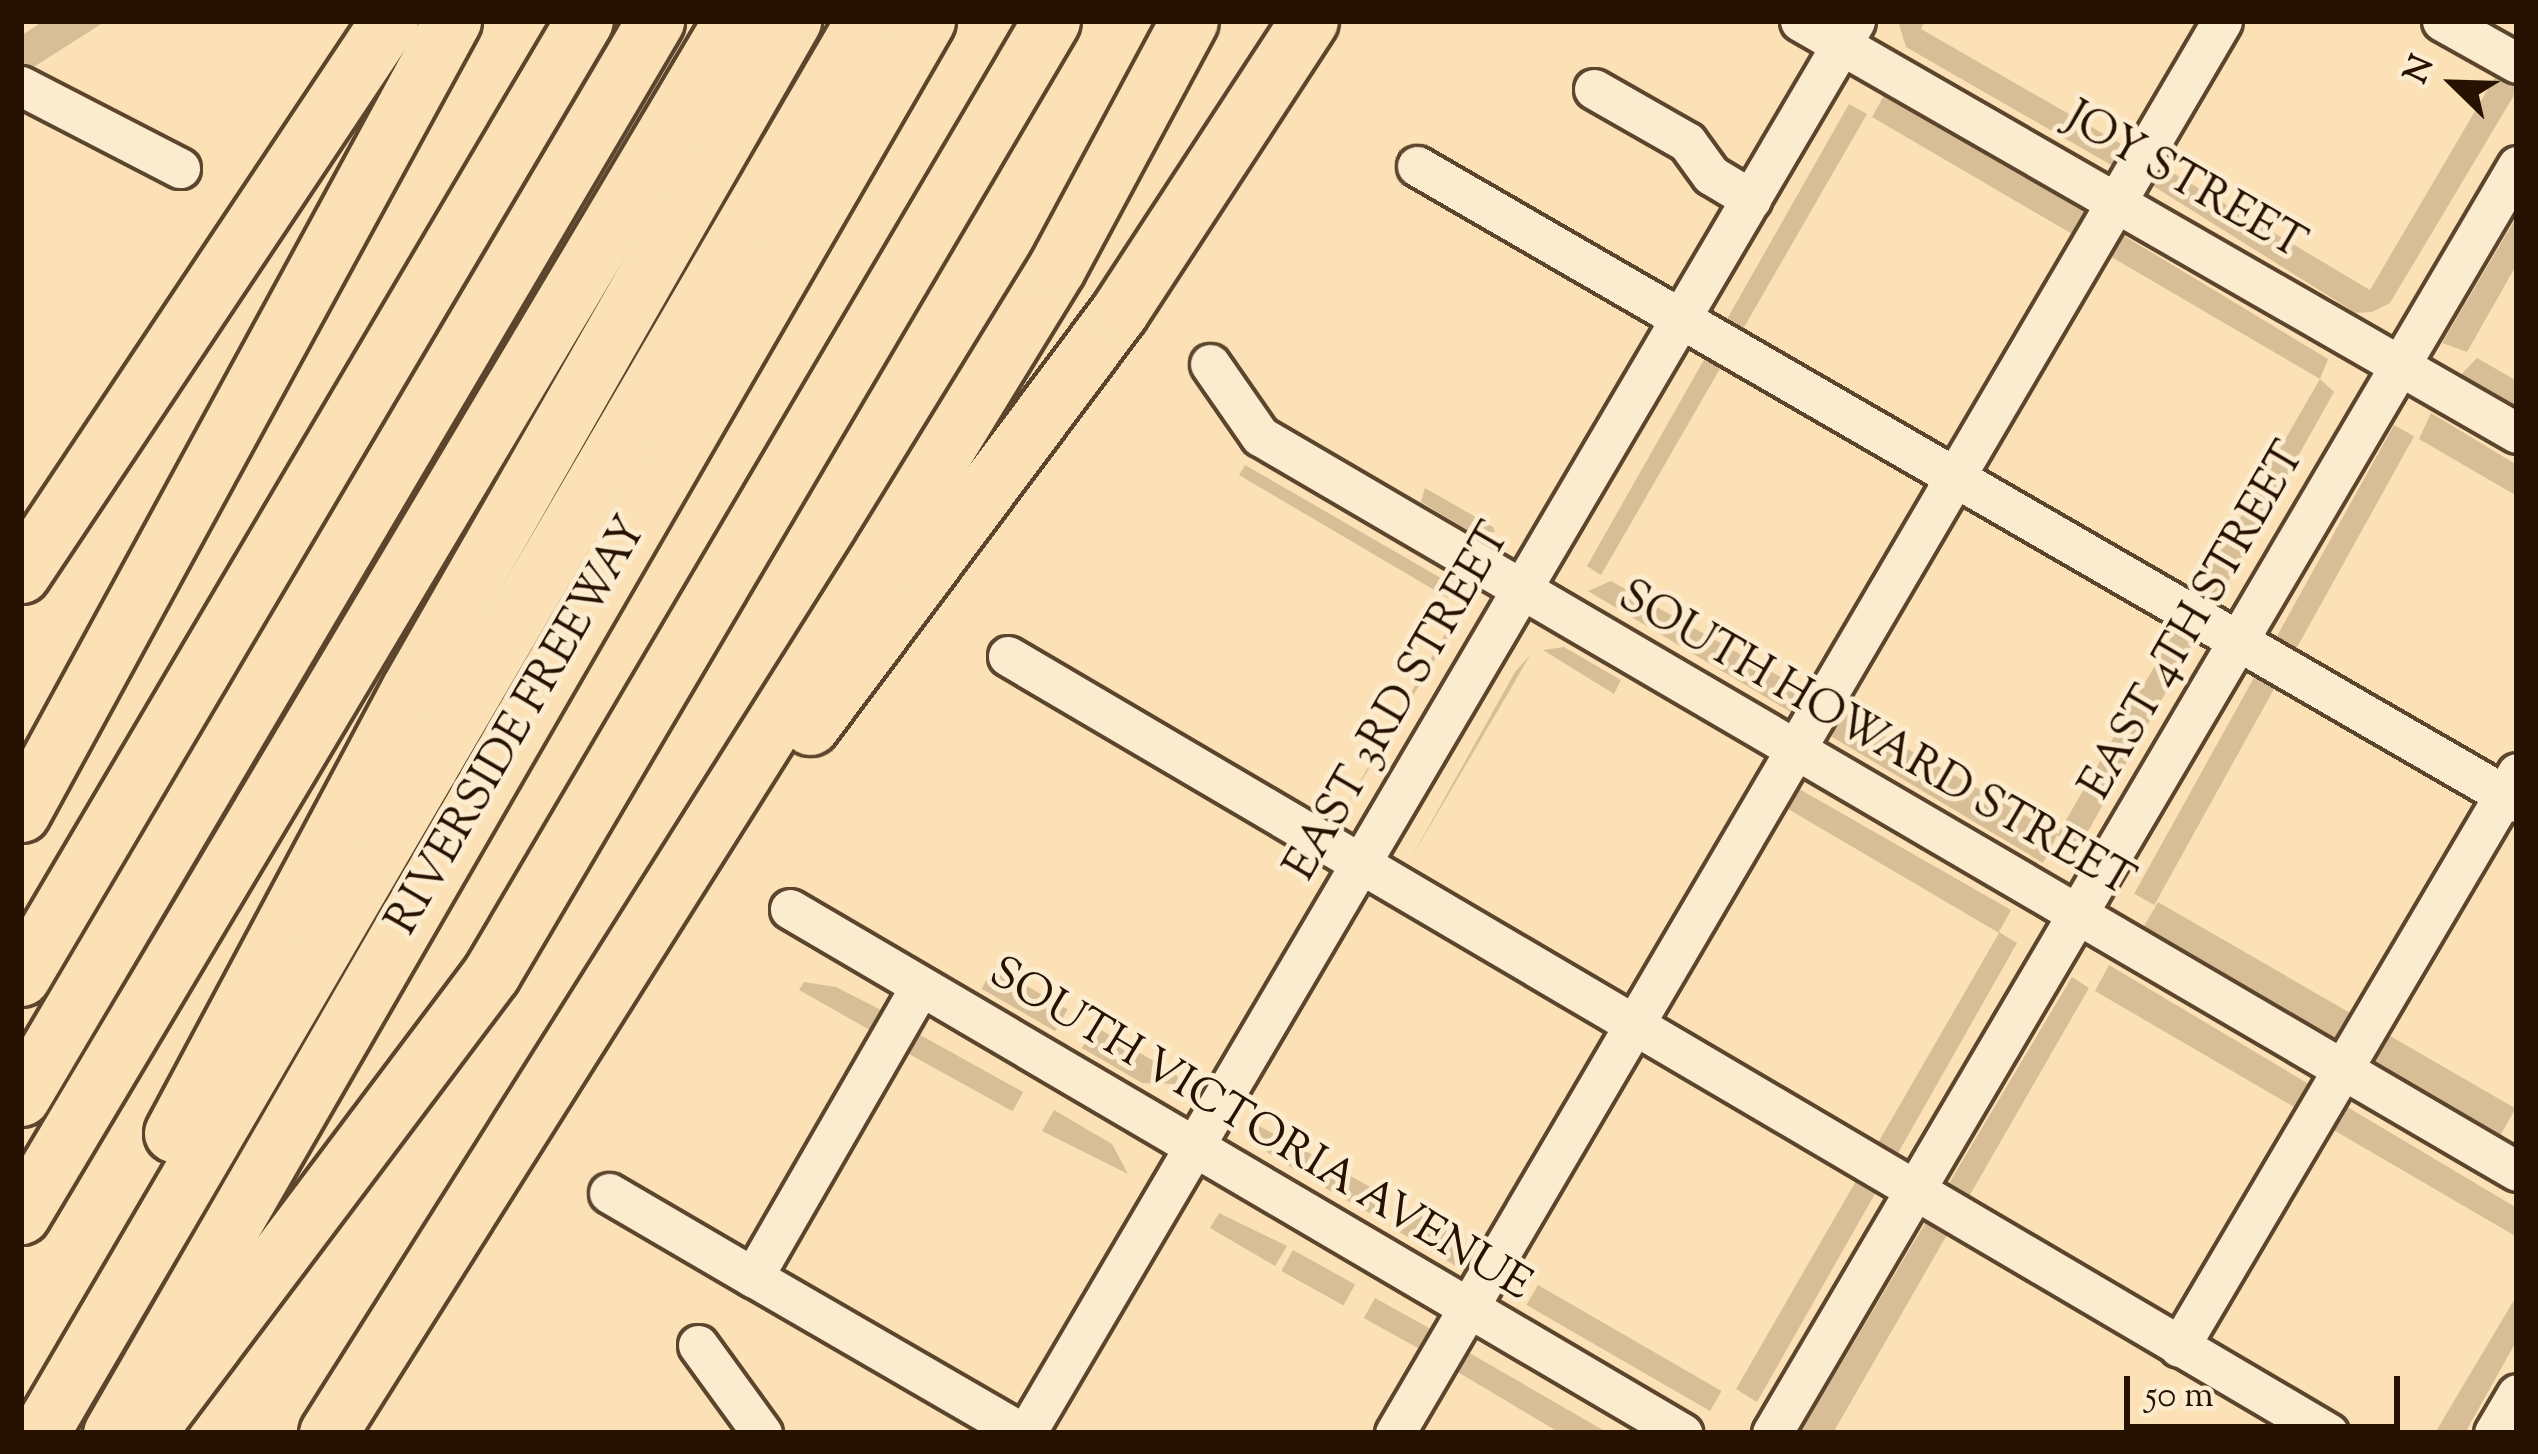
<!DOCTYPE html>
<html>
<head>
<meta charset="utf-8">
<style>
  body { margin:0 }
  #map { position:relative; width:2538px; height:1454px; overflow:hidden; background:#fbe1b5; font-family:"Sorts Mill Goudy",serif }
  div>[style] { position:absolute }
  .green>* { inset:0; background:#d7be96; transform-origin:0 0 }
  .roads { filter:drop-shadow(3px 0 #5c452d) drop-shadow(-3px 0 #5c452d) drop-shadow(0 3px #5c452d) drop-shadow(0 -3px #5c452d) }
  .minor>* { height:39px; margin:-19.5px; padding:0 19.5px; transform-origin:19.5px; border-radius:19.5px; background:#fceccf }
  .highway>* { height:57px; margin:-28.5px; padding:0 28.5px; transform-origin:28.5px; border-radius:28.5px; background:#fbe1b5 }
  span { translate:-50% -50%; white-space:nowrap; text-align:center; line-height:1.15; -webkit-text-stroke:10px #fceccf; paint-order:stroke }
  .street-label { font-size:45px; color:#271100 }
  .frame { position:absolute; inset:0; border:24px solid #271100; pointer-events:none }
  .north { position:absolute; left:2394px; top:24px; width:120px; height:120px; -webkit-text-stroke:9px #fceccf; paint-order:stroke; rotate:293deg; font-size:33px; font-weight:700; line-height:48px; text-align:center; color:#271100 }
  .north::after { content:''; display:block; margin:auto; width:42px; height:54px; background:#271100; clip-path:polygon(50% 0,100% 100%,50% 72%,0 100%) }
  .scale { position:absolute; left:2124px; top:1376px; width:276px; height:54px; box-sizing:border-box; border:6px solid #271100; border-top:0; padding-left:15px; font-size:36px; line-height:42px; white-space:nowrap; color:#271100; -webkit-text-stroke:9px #fceccf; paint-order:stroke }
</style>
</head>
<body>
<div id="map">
  <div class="green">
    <i style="clip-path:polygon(43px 21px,106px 21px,21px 75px,21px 36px)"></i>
    <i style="clip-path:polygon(1898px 21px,1925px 21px,1921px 29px,2128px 148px,2120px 161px,2111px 165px,1906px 47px)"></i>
    <i style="clip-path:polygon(2498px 72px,2516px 83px,2513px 97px,2390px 303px,2372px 312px,2356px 313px,2153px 186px,2158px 164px,2370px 290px)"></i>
    <i style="clip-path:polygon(1886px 92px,2328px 359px,2320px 379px,2334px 392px,2078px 849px,2057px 835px,2043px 863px,1588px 591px,1611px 581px,2058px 834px,2320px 379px,1872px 117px)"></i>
    <i style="clip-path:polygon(1849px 104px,1867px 114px,1601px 575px,1587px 566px)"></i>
    <i style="clip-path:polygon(2517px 216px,2517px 264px,2467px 352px,2442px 343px)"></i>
    <i style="clip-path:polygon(2477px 358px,2517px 381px,2517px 418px,2454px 382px)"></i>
    <i style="clip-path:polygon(2431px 413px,2517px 465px,2517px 496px,2419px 439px)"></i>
    <i style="left:2394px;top:425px;width:23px;height:536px;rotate:29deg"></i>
    <i style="clip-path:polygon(1245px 465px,1453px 585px,1448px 598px,1239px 475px)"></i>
    <i style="clip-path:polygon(1425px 488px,1493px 527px,1495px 532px,1471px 532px,1421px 502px)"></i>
    <i style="clip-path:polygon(1453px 620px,1455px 626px,1333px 828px)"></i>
    <i style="clip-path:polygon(1564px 647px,1621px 680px,1614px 694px,1543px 650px)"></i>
    <i style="clip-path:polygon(1530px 655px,1517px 678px,1410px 860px,1515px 672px)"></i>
    <i style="clip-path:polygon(1794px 786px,2011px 910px,1999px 932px,2017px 943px,1757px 1402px,1736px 1389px,1999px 933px,1783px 806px)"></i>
    <i style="left:2158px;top:902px;width:413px;height:35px;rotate:30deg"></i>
    <i style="clip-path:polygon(2109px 965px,2517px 1208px,2517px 1237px,2095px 991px)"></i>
    <i style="left:994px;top:967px;width:85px;height:25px;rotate:30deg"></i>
    <i style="clip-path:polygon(2072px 977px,2089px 988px,1833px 1433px,1800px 1433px)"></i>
    <i style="clip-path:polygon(804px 982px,836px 987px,889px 1014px,877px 1034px,799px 990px)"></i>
    <i style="clip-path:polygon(1094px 1026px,1176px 1074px,1180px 1084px,1142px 1083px,1082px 1048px)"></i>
    <i style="left:913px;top:1031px;width:126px;height:22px;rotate:29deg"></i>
    <i style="clip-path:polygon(1054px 1110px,1112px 1144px,1128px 1174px,1042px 1131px)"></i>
    <i style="clip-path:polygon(1257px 1125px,1322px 1160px,1310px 1179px,1267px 1152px)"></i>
    <i style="left:1336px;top:1168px;width:63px;height:23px;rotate:29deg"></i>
    <i style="left:1413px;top:1211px;width:79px;height:25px;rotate:31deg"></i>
    <i style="clip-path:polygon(1219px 1213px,1287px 1246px,1275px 1266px,1210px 1228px)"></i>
    <i style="left:1293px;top:1250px;width:71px;height:24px;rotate:29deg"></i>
    <i style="left:1538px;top:1285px;width:212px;height:23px;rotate:30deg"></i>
    <i style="clip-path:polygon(2517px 1295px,2517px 1340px,2465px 1433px,2435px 1433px)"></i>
    <i style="left:1375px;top:1298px;width:71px;height:23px;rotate:29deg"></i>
    <i style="clip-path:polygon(1454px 1344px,1608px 1433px,1560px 1433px,1446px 1365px)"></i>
  </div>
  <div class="roads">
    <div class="minor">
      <i style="left:1800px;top:21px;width:827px;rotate:29.88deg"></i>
      <i style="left:2442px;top:21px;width:86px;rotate:29.2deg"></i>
      <i style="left:21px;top:86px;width:179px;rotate:27.3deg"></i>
      <i style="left:1594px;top:89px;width:107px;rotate:29.7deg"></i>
      <i style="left:1687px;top:142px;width:41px;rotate:54deg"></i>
      <i style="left:1711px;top:175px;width:47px;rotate:31deg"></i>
      <i style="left:1417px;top:166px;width:1271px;rotate:30.04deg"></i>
      <i style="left:1210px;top:364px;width:88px;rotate:55.2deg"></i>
      <i style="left:1260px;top:436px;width:1456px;rotate:30.32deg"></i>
      <i style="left:1008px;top:656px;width:1532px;rotate:30.48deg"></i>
      <i style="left:790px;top:909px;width:1035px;rotate:30.43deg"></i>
      <i style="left:609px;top:1193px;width:167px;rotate:30.3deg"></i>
      <i style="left:753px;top:1277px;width:335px;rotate:-60.1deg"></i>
      <i style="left:753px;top:1277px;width:311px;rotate:30.1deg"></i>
      <i style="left:698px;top:1345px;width:109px;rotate:54deg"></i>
      <i style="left:2179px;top:1347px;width:666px;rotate:-59.51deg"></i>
      <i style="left:1026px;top:1433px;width:1637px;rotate:-59.58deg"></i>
      <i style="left:1395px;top:1433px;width:1636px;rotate:-59.64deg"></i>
      <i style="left:1772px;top:1433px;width:1470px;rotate:-59.54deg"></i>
      <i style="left:2494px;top:1433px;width:45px;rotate:-59.5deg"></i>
    </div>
    <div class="highway">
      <i style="left:21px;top:574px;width:664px;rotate:-56.36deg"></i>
      <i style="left:810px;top:726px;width:517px;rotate:-53.26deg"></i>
      <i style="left:1119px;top:312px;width:348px;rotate:-56.9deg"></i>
      <i style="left:21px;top:813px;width:902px;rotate:-61.45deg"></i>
      <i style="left:21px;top:977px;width:1109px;rotate:-59.51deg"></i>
      <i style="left:21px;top:1097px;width:1249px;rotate:-59.49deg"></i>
      <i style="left:173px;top:1133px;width:503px;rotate:-61.91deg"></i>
      <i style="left:410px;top:689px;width:770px;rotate:-60.24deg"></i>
      <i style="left:21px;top:1215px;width:1390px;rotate:-59.23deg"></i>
      <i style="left:40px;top:1433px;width:1635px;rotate:-59.73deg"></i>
      <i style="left:112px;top:1433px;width:1630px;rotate:-60.04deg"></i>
      <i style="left:146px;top:1433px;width:574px;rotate:-53.07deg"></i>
      <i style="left:491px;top:974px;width:1105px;rotate:-59.56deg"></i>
      <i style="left:328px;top:1433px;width:1042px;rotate:-57.82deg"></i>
      <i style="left:883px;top:551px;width:333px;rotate:-58.5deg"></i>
      <i style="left:1057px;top:267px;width:279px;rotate:-61.8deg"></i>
    </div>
  </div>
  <div class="street-label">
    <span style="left:2184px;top:183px;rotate:30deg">JOY STREET</span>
    <span style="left:2195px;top:622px;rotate:-60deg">EAST 4TH STREET</span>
    <span style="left:1400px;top:703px;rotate:-60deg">EAST 3RD STREET</span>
    <span style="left:519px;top:727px;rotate:-60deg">RIVERSIDE FREEWAY</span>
    <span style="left:1875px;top:741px;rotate:30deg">SOUTH HOWARD STREET</span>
    <span style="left:1259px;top:1131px;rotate:31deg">SOUTH VICTORIA AVENUE</span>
  </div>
  <div class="frame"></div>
  <div class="north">N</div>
  <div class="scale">50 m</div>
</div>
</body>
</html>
